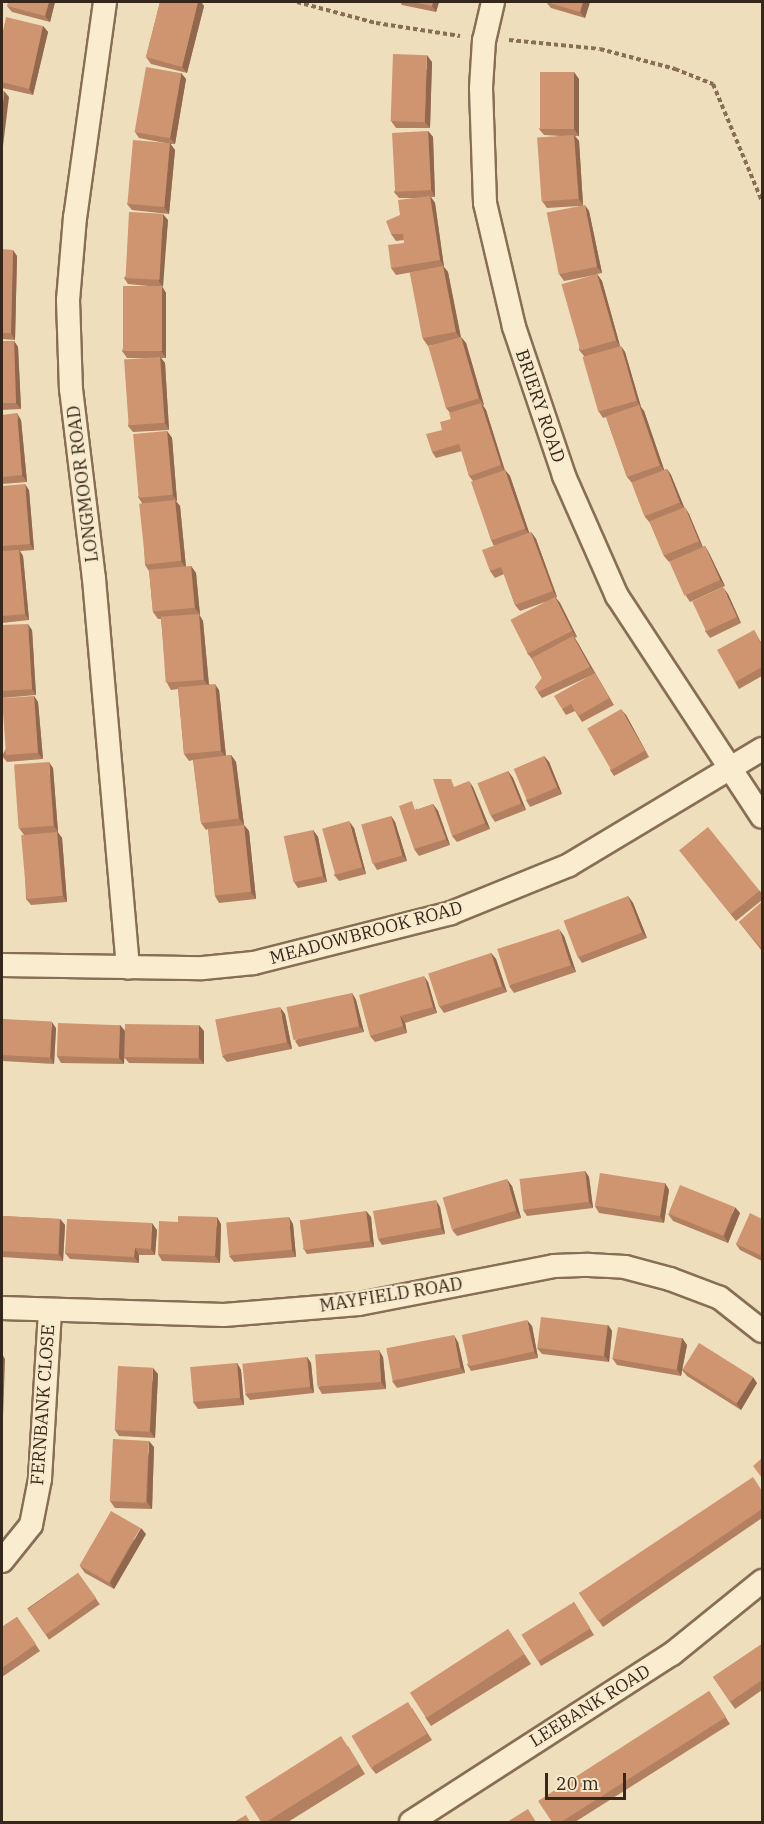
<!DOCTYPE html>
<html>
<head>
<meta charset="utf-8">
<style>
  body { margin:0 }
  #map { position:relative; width:764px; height:1824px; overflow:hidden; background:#efdebc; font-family:"IBM Plex Serif",serif }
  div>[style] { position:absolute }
  .path>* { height:4px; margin-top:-2px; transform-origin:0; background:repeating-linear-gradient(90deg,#876e55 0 4.5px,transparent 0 7.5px) }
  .roads { filter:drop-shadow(2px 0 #876e55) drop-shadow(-2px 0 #876e55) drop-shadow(0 2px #876e55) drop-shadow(0 -2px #876e55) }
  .minor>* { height:22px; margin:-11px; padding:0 11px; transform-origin:11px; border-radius:11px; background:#faeccf }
  .wall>* { inset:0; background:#b28060; transform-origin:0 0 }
  .shaded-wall>* { inset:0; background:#91684e }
  .building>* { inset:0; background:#cf9570; transform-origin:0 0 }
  span { translate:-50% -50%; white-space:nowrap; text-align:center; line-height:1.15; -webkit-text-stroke:4.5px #f6e9cc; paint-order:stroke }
  .street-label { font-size:18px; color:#35271b }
  .frame { position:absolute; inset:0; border:3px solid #35271b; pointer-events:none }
  .scale { position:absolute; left:545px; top:1773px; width:81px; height:27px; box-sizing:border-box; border:3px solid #35271b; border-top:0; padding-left:8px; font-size:18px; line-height:21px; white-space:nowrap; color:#35271b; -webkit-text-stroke:4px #f6e9cc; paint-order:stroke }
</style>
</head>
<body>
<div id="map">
  <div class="path">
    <i style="left:297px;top:2px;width:82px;rotate:14.9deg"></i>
    <i style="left:376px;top:23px;width:85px;rotate:8.8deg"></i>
    <i style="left:509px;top:40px;width:91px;rotate:5.6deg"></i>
    <i style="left:600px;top:49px;width:78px;rotate:14.9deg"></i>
    <i style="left:675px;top:69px;width:41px;rotate:21.5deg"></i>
    <i style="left:713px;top:84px;width:127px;rotate:67.3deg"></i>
  </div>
  <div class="roads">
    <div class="minor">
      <i style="left:105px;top:2px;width:217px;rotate:97.9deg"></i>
      <i style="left:75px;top:217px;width:83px;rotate:94.8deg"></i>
      <i style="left:68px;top:300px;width:89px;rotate:88.1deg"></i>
      <i style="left:71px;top:389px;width:191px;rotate:83.1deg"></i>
      <i style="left:94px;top:579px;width:390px;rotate:85deg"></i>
      <i style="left:493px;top:2px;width:39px;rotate:103deg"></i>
      <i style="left:484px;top:40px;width:48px;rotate:93.6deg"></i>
      <i style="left:481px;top:88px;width:115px;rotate:88deg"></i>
      <i style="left:485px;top:203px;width:127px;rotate:76.8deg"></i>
      <i style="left:514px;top:327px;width:157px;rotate:71.4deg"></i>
      <i style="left:564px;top:476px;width:131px;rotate:66.2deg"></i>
      <i style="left:617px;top:596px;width:264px;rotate:56.7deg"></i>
      <i style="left:2px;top:965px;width:201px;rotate:0.9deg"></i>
      <i style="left:203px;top:968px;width:51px;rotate:-5.6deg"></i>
      <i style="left:254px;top:963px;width:203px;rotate:-14.2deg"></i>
      <i style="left:451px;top:913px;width:127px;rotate:-22.1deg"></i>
      <i style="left:569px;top:865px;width:225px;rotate:-31deg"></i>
      <i style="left:2px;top:1308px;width:222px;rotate:1.8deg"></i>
      <i style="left:224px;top:1315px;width:135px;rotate:-4.7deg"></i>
      <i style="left:359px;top:1304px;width:199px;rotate:-11deg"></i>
      <i style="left:554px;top:1266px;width:35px;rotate:-2deg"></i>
      <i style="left:589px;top:1265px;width:36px;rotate:3deg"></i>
      <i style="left:625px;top:1267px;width:47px;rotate:14.9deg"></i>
      <i style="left:670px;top:1279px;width:53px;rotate:20.8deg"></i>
      <i style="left:720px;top:1298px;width:53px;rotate:38.2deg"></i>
      <i style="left:2px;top:1561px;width:46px;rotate:-51.1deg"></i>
      <i style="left:31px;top:1525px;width:47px;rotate:-78.9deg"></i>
      <i style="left:40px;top:1479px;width:169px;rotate:-86.6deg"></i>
      <i style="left:411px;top:1822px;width:310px;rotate:-32.8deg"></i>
      <i style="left:672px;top:1654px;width:116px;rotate:-39deg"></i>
    </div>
  </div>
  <div class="wall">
    <i style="clip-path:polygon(55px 2px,50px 22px,12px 12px,7px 6px)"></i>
    <i style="clip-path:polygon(160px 2px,201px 2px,204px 6px,187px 73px,151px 64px,146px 57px)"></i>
    <i style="clip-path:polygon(400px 2px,439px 2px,436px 12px,402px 5px)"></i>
    <i style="clip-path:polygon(546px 2px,590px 2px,585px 18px,551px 8px)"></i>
    <i style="clip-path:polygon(43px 26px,48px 32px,33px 95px,2px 88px,2px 36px)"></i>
    <i style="clip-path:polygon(432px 62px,430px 128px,396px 128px,391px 121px)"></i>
    <i style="clip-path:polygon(181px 73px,186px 79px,175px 144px,170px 144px,175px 150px,169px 214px,132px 210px,127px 204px,165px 143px,139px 138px,135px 132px)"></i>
    <i style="clip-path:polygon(579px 79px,579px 136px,575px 136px,579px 141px,583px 205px,589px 211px,602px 273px,597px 274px,602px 281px,620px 346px,625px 352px,641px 407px,644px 411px,664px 470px,667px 469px,671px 475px,684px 508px,689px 514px,703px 547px,705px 546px,709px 553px,725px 586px,690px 602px,686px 596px,691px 553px,669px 562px,664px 556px,650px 523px,645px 517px,632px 483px,627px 477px,606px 417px,603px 418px,599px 412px,584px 356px,579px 350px,595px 275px,564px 281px,559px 274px,579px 206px,547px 208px,542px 201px,561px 136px,544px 135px,539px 129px)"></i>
    <i style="clip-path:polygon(428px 131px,433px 137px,435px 197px,431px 197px,435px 203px,444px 267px,448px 272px,461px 337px,466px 343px,484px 405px,483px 405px,486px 410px,505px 470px,510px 476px,529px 533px,531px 532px,536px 539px,557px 597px,556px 598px,560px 603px,577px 637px,575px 638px,614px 705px,582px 722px,575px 711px,566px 715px,562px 709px,590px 676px,542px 698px,539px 694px,535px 687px,542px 678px,532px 659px,527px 653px,545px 602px,520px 611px,515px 605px,504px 574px,495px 578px,490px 571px,494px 546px,491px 540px,473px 481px,469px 476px,462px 451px,436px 458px,432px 452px,442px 430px,451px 419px,450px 413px,446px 408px,438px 344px,428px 346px,423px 339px,419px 271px,396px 275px,391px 268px,404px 243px,404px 240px,396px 241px,391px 234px,400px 215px,417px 198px,399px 198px,394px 192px)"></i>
    <i style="clip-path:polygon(168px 220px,162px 287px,166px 293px,166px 358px,161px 358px,165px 363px,169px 430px,133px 432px,128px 426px,145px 358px,127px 358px,122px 351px,148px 286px,128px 284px,124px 278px)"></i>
    <i style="clip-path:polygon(2px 249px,17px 256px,15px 340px,2px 339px)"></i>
    <i style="clip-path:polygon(2px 341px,14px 341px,18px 347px,21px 409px,2px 410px)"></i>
    <i style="clip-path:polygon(2px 415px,21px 420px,27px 482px,2px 484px)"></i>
    <i style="clip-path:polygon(167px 431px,172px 438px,177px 501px,176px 501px,180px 506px,186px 567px,191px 566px,196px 573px,200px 615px,199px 615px,203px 621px,209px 684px,219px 690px,226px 756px,231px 755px,236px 762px,244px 825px,249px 831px,256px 899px,219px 903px,215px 896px,208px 829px,206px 830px,201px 823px,193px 760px,189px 761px,184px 754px,178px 689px,171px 690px,167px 683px,161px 619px,158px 619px,153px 612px,149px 571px,145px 565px,142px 503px,138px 497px)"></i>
    <i style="clip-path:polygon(2px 486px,29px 490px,34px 550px,20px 551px,23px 556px,29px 620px,2px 623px)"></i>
    <i style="clip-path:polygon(728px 594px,741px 623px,710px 638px,705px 631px)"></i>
    <i style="clip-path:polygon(2px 625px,32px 630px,36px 695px,2px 698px)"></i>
    <i style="clip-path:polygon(754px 630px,762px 644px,762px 676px,739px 689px,735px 682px)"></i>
    <i style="clip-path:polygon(34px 696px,38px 702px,43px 759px,7px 762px,2px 756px)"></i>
    <i style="clip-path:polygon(626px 715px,649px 757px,614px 776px,610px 770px)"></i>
    <i style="clip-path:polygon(544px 756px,549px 762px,562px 794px,530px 807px,526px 800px)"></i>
    <i style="clip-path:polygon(53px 768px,58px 832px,62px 838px,67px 902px,31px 905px,26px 899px,24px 835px,19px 828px)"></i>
    <i style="clip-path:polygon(508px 771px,513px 778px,526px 810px,495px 822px,491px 816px)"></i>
    <i style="clip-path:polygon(456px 786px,473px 787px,490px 829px,457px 842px,452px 836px)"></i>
    <i style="clip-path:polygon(433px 804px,438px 811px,450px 845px,419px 856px,414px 849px,416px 808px,417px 810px)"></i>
    <i style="clip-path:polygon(391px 816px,395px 822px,407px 861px,377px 870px,373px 863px)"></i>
    <i style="clip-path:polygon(354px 828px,366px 874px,339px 881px,334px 875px)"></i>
    <i style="clip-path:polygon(313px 830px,318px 837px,327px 882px,298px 888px,294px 882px)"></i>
    <i style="clip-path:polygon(679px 850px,760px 891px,762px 894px,762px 900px,736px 921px)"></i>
    <i style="clip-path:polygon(628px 896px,633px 903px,647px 938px,582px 963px,578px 957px)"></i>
    <i style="clip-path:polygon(762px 902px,762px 951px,739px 922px)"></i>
    <i style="clip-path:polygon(564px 936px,576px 972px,514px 993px,509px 986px)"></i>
    <i style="clip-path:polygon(491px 953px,496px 959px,507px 992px,444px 1013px,439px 1006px)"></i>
    <i style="clip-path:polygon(428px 982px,437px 1013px,405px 1023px,407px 1033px,375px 1042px,370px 1036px)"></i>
    <i style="clip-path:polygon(352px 993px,356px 1000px,364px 1032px,299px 1047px,295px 1041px)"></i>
    <i style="clip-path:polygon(285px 1014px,292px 1049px,227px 1062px,222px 1056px)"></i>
    <i style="clip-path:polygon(2px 1019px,56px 1028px,54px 1064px,2px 1061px)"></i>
    <i style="clip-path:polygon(120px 1025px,125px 1031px,204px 1031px,204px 1064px,129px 1063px,124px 1057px,125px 1040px,124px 1064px,61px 1063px,57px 1056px)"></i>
    <i style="clip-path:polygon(585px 1171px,589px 1177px,593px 1208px,527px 1216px,523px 1210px)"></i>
    <i style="clip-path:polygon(665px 1183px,669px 1190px,664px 1223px,599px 1213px,595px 1206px)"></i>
    <i style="clip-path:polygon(512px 1186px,521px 1218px,457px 1236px,452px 1230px)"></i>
    <i style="clip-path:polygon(440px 1207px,445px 1234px,382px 1245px,378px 1239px)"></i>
    <i style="clip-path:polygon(366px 1211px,371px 1217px,374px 1247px,307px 1254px,303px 1248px)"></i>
    <i style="clip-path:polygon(740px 1213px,728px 1243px,673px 1221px,668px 1214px)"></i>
    <i style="clip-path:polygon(2px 1216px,60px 1219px,65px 1225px,63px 1261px,2px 1257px)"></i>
    <i style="clip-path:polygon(762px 1219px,762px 1261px,740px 1250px,736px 1244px)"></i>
    <i style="clip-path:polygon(221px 1224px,220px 1263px,162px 1261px,158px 1254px)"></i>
    <i style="clip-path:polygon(293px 1224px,296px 1257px,234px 1262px,229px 1256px)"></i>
    <i style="clip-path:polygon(157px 1230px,155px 1255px,139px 1255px,139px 1263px,70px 1259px,65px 1253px)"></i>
    <i style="clip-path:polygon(608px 1325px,612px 1331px,609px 1362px,542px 1354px,537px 1348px)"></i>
    <i style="clip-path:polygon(532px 1326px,538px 1358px,471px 1371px,467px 1364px)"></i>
    <i style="clip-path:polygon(682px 1338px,687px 1345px,682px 1369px,757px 1383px,741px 1410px,687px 1376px,682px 1370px,681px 1376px,617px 1365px,612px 1358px)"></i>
    <i style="clip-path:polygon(458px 1342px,465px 1373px,397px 1388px,392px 1381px)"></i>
    <i style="clip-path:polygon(307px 1357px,311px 1363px,314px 1393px,250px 1400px,245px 1394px)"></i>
    <i style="clip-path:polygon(383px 1357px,386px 1389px,322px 1394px,318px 1387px)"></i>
    <i style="clip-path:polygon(237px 1363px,241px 1370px,244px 1405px,198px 1409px,193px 1402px)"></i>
    <i style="clip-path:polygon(158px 1374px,155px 1438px,119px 1436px,115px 1430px)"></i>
    <i style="clip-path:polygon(154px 1447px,152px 1509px,115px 1508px,110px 1501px)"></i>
    <i style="clip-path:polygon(762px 1491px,762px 1518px,603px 1627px,579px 1593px)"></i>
    <i style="clip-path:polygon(146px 1534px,114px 1589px,85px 1573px,80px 1566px)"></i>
    <i style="left:78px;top:1573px;width:38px;height:62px;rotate:55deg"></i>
    <i style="clip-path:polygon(574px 1602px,594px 1635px,541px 1666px,537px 1659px)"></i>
    <i style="clip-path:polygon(17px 1617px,40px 1651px,2px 1677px,2px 1627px)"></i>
    <i style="clip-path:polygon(508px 1629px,531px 1664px,431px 1726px,425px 1717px)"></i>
    <i style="clip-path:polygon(762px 1644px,762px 1690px,735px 1709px,713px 1677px)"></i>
    <i style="clip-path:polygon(709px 1691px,730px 1724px,575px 1822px,552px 1822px)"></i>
    <i style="clip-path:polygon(412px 1708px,432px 1740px,376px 1774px,371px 1768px)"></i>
    <i style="clip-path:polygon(348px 1746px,365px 1774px,288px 1822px,261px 1822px)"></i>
  </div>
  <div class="shaded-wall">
    <i style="clip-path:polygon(49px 2px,55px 2px,50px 22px,45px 16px)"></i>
    <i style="clip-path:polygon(198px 2px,201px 2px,204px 6px,187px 73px,182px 67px)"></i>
    <i style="clip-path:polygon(433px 2px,439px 2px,436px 12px,432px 6px)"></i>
    <i style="clip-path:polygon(583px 2px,590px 2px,585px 18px,580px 12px)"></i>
    <i style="clip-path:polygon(43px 26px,48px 32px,33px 95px,29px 89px)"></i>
    <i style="clip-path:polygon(427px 55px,432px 62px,430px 128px,425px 122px)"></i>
    <i style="clip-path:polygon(574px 72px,579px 79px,579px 136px,574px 129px)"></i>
    <i style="clip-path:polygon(181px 73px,186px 79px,175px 144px,170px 138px)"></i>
    <i style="clip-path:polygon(4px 91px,9px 97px,2px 154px,2px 113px)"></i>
    <i style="clip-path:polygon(428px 131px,433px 137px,435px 197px,431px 190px)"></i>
    <i style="clip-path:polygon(574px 135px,579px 141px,583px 205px,579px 199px)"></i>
    <i style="clip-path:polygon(170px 143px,175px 150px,169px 214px,164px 207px)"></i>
    <i style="clip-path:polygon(430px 196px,435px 203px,444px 267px,440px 260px)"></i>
    <i style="clip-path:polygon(585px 205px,589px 211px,602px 273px,597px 267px)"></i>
    <i style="clip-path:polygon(163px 214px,168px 220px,163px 287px,159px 281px)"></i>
    <i style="clip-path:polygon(13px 250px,17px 256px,15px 340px,11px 333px)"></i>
    <i style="clip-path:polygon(443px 266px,448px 272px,461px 339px,456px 332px)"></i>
    <i style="clip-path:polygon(597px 274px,602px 281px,620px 346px,616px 340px)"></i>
    <i style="clip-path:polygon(162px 286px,166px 293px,166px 358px,161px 351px)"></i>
    <i style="clip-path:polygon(461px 337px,466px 343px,484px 405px,479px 398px)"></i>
    <i style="clip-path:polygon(14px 341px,18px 347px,21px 409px,16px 403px)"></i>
    <i style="clip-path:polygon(621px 346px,625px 352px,641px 407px,637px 401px)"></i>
    <i style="clip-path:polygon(160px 357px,165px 363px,169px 430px,165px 423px)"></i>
    <i style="clip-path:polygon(481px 403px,486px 410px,505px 472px,501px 465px)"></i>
    <i style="clip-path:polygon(639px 405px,644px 411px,665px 472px,660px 465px)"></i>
    <i style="clip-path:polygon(17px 413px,21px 420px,27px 482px,22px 475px)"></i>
    <i style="clip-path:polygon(167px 431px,172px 438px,177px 501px,173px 495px)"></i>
    <i style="clip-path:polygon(667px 469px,671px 475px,685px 509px,680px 503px)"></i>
    <i style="clip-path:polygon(505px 470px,510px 476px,530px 535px,525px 529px)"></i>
    <i style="clip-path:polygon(25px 484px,29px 490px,34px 550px,30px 544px)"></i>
    <i style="clip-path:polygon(175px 500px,180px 506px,186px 568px,181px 561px)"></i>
    <i style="clip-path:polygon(685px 507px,689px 514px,703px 548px,699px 541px)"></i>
    <i style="clip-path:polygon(531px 532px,536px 539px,557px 597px,553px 591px)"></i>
    <i style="clip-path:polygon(705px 546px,709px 553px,725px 586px,720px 580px)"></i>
    <i style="clip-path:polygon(19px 550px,23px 556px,29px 620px,25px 614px)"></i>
    <i style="clip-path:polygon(191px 566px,196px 573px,200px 615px,195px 608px)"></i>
    <i style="clip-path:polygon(723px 587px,728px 594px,741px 623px,737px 617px)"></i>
    <i style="clip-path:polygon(555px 597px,560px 603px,577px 637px,572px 631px)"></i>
    <i style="clip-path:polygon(199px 614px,203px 621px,209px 687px,204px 680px)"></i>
    <i style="clip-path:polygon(28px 624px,32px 630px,36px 695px,32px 689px)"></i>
    <i style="clip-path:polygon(573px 636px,578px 643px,595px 674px,590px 667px)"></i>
    <i style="clip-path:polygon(215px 684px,219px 690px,226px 757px,221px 751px)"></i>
    <i style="clip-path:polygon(34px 696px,38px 702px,43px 759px,38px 753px)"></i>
    <i style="clip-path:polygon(621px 709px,626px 715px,649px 757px,645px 750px)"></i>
    <i style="clip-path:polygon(231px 755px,236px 762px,244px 825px,239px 818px)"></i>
    <i style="clip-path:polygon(544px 756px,549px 762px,562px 794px,557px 787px)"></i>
    <i style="clip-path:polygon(49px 762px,53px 768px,58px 832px,54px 826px)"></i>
    <i style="clip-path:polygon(508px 771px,513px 778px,526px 810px,521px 803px)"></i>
    <i style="clip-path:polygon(469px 781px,473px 787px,490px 829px,485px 823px)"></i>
    <i style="clip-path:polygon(433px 804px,438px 811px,450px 845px,446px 839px)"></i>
    <i style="clip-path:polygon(391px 816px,395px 822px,407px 861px,402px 855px)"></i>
    <i style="clip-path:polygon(349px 821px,354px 828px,366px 874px,362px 867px)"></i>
    <i style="clip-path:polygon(244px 825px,249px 831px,256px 899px,251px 892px)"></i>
    <i style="clip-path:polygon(313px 830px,318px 837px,327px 882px,323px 876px)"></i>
    <i style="clip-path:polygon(57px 832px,62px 838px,67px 902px,63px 896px)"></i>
    <i style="clip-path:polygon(628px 896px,633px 903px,647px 938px,642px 932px)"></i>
    <i style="clip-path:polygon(559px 929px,564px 936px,576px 972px,571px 965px)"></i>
    <i style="clip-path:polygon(491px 953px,496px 959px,507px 992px,502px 986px)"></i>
    <i style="clip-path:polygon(424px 976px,428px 982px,437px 1013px,433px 1007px)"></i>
    <i style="clip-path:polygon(352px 993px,356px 1000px,364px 1032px,359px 1026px)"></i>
    <i style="clip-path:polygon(280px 1007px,285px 1014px,292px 1049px,287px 1042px)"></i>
    <i style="clip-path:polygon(400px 1016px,405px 1023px,407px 1033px,403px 1026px)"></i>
    <i style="clip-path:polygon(52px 1022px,56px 1028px,54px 1064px,50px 1057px)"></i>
    <i style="clip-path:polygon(120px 1025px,125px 1031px,124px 1064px,119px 1058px)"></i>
    <i style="clip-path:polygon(199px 1025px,204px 1031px,204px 1064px,199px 1058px)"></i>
    <i style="clip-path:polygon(585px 1171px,589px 1177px,593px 1208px,589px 1202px)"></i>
    <i style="clip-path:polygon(507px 1179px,512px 1186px,521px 1218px,516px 1211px)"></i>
    <i style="clip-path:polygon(665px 1183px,669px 1190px,664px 1223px,660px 1216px)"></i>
    <i style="clip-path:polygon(436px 1200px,440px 1207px,445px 1234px,441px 1228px)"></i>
    <i style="clip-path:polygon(735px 1207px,740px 1213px,728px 1243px,724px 1236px)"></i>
    <i style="clip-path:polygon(366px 1211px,371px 1217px,374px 1247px,370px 1241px)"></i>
    <i style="clip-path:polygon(217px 1217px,221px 1224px,220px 1263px,215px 1256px)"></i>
    <i style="clip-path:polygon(289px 1217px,293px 1224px,296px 1257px,292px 1250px)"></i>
    <i style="clip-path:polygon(60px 1219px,65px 1225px,63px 1261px,59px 1254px)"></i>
    <i style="clip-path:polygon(152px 1223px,157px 1230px,155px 1255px,151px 1249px)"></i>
    <i style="clip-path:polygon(135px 1248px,139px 1255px,139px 1263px,134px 1257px)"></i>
    <i style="clip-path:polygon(527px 1320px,532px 1326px,538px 1358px,534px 1351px)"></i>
    <i style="clip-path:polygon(608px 1325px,612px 1331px,609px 1362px,604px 1355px)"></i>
    <i style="clip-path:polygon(454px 1335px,458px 1342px,465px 1373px,460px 1367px)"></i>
    <i style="clip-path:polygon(682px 1338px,687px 1345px,681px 1376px,677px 1369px)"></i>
    <i style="clip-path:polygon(379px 1350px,383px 1357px,386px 1389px,381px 1382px)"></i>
    <i style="clip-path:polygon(2px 1354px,5px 1359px,3px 1418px,2px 1415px)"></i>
    <i style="clip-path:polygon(307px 1357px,311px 1363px,314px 1393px,310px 1387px)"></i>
    <i style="clip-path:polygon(237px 1363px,241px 1370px,244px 1405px,240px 1398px)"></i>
    <i style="clip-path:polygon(153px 1368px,158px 1374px,155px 1438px,150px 1431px)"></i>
    <i style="clip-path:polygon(753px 1377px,757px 1383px,741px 1410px,736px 1403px)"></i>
    <i style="clip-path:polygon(149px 1441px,154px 1447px,152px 1509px,147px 1502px)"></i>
    <i style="clip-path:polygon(141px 1528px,146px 1534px,114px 1589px,110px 1583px)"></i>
  </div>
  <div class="building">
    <i style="clip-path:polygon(8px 2px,49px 2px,45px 16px,7px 6px)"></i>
    <i style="clip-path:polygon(160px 2px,198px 2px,182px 67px,146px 57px)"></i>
    <i style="clip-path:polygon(412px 2px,433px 2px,432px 6px)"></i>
    <i style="clip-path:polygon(546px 2px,583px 2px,580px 12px)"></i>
    <i style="clip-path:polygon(6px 17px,43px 26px,29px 89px,2px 82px,2px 36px)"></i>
    <i style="left:393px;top:54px;width:34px;height:67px;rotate:2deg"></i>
    <i style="left:146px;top:67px;width:36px;height:66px;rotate:10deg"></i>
    <i style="left:540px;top:72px;width:34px;height:57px"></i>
    <i style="clip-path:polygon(2px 91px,4px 91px,2px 113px)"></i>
    <i style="left:428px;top:131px;width:59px;height:36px;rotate:87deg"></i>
    <i style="left:574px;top:135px;width:64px;height:37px;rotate:86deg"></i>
    <i style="left:133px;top:140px;width:37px;height:64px;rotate:5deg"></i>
    <i style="clip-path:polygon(430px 196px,440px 260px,391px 268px,388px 245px,404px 243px,403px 234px,391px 234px,386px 221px,400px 215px,398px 200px)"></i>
    <i style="left:585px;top:205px;width:63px;height:39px;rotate:79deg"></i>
    <i style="left:129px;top:212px;width:34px;height:66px;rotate:3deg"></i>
    <i style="clip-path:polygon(2px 249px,13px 250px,11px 333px,2px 333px)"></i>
    <i style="left:443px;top:266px;width:67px;height:34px;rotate:79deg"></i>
    <i style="left:597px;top:274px;width:69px;height:37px;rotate:74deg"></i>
    <i style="left:123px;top:286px;width:39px;height:65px"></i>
    <i style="left:461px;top:337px;width:64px;height:34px;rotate:74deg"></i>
    <i style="clip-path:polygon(2px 341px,14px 341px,16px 403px,2px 403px)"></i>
    <i style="left:621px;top:346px;width:57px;height:40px;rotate:74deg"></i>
    <i style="left:160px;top:357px;width:66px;height:36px;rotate:86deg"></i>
    <i style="clip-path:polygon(481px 403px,501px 465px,469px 476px,459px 444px,432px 452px,426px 434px,442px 430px,440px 422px,451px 419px,449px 413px)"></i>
    <i style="left:639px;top:405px;width:64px;height:35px;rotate:71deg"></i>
    <i style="clip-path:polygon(17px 413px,22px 475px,2px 477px,2px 415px)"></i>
    <i style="left:167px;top:431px;width:64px;height:34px;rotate:85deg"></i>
    <i style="left:667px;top:469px;width:36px;height:38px;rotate:69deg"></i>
    <i style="left:505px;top:470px;width:62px;height:36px;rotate:71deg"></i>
    <i style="clip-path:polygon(25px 484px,30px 544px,2px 546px,2px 486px)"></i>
    <i style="left:175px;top:500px;width:61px;height:36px;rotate:84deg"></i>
    <i style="left:685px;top:507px;width:37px;height:38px;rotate:68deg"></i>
    <i style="clip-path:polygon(531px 532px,553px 591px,515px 605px,501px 567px,490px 571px,482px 550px)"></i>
    <i style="left:705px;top:546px;width:37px;height:39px;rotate:66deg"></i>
    <i style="clip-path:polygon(19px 550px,25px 614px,2px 616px,2px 551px)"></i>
    <i style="left:191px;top:566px;width:42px;height:42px;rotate:85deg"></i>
    <i style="left:723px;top:587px;width:33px;height:34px;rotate:65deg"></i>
    <i style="left:555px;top:597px;width:38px;height:50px;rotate:63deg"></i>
    <i style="left:199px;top:614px;width:66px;height:38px;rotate:86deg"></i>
    <i style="clip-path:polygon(28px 624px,32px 689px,2px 691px,2px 625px)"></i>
    <i style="clip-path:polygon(754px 630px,762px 646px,762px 667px,735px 682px,717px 650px)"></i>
    <i style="clip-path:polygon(573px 636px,590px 667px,538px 692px,535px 687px,542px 678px,532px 658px)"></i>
    <i style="clip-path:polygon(595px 673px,609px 698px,578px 716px,571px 704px,562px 709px,554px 696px)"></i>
    <i style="left:215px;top:684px;width:67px;height:37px;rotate:85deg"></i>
    <i style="left:34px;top:696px;width:57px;height:32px;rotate:86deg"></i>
    <i style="left:621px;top:709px;width:48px;height:39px;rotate:60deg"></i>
    <i style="left:231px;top:755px;width:64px;height:38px;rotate:83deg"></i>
    <i style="left:544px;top:756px;width:34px;height:33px;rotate:67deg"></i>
    <i style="left:49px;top:762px;width:64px;height:35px;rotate:86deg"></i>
    <i style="left:508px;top:771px;width:35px;height:33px;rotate:68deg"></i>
    <i style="clip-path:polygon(433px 779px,451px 779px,454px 787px,469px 781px,485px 823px,452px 836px)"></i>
    <i style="clip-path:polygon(412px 801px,415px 810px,433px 804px,446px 839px,414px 849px,399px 806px)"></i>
    <i style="left:391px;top:816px;width:41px;height:31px;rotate:74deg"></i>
    <i style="left:349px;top:821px;width:48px;height:28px;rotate:74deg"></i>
    <i style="left:244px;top:825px;width:67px;height:36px;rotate:84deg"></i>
    <i style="left:708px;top:827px;width:82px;height:37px;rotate:51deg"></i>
    <i style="left:313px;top:830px;width:47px;height:30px;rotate:78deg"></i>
    <i style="left:57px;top:832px;width:64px;height:36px;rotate:85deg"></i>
    <i style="left:628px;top:896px;width:39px;height:69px;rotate:69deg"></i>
    <i style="clip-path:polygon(762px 902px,762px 949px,739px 922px)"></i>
    <i style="left:559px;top:929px;width:38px;height:65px;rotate:72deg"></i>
    <i style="left:491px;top:953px;width:35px;height:66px;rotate:72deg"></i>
    <i style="clip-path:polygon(424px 976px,433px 1007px,400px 1016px,403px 1026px,370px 1036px,359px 995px)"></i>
    <i style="left:352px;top:993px;width:34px;height:67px;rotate:78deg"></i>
    <i style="left:280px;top:1007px;width:36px;height:66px;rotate:79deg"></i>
    <i style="left:2px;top:1019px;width:50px;height:36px;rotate:3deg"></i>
    <i style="left:58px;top:1023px;width:62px;height:33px;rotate:2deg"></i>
    <i style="left:125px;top:1024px;width:74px;height:33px;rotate:1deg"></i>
    <i style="left:585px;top:1171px;width:31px;height:66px;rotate:83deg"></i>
    <i style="left:600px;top:1173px;width:66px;height:33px;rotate:9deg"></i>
    <i style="left:507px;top:1179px;width:33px;height:67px;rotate:74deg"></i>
    <i style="left:680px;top:1185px;width:59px;height:31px;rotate:22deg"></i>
    <i style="left:436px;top:1200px;width:28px;height:64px;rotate:80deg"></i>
    <i style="left:366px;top:1211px;width:30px;height:67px;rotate:82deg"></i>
    <i style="clip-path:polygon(750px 1213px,762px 1219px,762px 1256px,736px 1244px)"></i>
    <i style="left:2px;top:1216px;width:58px;height:35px;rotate:3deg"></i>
    <i style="clip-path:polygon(178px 1216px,217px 1217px,215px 1256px,158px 1254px,159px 1221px,178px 1222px)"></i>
    <i style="left:289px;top:1217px;width:33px;height:63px;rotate:85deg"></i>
    <i style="clip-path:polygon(67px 1219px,152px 1223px,151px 1249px,135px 1248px,134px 1257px,65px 1253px)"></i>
    <i style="left:541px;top:1317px;width:67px;height:31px;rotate:7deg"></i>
    <i style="left:527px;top:1320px;width:32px;height:67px;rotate:77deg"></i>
    <i style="left:618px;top:1327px;width:65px;height:32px;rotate:10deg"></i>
    <i style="left:454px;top:1335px;width:33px;height:69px;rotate:79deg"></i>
    <i style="left:699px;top:1343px;width:64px;height:31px;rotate:32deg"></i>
    <i style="left:379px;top:1350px;width:32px;height:64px;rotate:86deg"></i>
    <i style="left:307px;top:1357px;width:30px;height:65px;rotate:84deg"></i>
    <i style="left:237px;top:1363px;width:35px;height:47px;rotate:85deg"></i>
    <i style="left:118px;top:1366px;width:35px;height:64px;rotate:3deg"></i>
    <i style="left:113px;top:1439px;width:36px;height:62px;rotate:3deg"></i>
    <i style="clip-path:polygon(762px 1458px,762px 1478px,753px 1466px)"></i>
    <i style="clip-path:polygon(753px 1477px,762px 1491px,762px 1509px,598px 1621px,579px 1593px)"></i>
    <i style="left:111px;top:1511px;width:34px;height:63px;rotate:30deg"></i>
    <i style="left:78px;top:1573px;width:31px;height:62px;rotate:54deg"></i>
    <i style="left:574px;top:1602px;width:31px;height:62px;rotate:58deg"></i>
    <i style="clip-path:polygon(17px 1617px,36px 1644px,2px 1668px,2px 1627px)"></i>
    <i style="left:508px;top:1629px;width:30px;height:117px;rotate:57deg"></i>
    <i style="clip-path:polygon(762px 1644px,762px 1680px,730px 1702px,713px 1677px)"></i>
    <i style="clip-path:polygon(709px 1691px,726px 1717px,561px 1822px,552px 1822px,538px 1801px)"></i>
    <i style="left:408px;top:1702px;width:37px;height:66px;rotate:59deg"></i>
    <i style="clip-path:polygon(341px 1736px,359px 1764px,266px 1822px,261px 1822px,245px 1797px)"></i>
    <i style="clip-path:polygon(528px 1809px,536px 1822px,507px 1822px)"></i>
    <i style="clip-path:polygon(246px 1815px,250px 1822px,234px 1822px)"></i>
  </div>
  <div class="street-label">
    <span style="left:540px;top:406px;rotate:71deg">BRIERY ROAD</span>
    <span style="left:83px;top:484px;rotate:-97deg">LONGMOOR ROAD</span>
    <span style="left:366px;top:933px;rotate:-15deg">MEADOWBROOK ROAD</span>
    <span style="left:391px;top:1295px;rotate:-9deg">MAYFIELD ROAD</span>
    <span style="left:43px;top:1405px;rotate:-86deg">FERNBANK CLOSE</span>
    <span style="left:590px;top:1706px;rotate:-32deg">LEEBANK ROAD</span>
  </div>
  <div class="frame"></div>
  <div class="scale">20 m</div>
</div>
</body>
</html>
